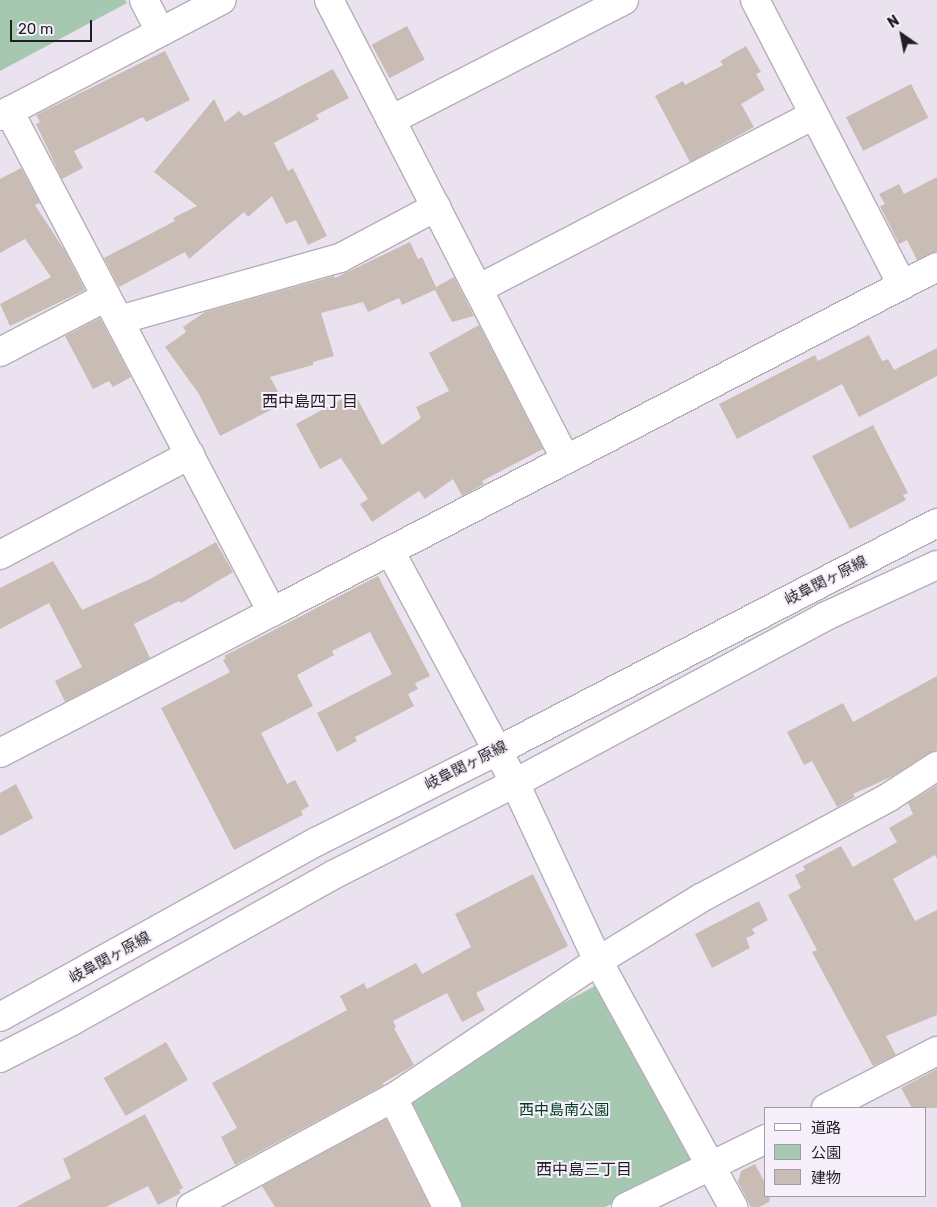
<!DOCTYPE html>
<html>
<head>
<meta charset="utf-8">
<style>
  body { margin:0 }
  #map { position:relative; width:937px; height:1207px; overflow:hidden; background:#eae3ef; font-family:Rubik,"Noto Sans JP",sans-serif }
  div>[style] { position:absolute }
  .green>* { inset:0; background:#a6c8b1 }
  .building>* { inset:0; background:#c9bcb5; transform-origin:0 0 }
  .roads { filter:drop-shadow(1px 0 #b4aeb9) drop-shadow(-1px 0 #b4aeb9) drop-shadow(0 1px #b4aeb9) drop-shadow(0 -1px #b4aeb9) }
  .minor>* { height:28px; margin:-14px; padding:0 14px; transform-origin:14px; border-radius:14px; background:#fff }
  .major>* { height:28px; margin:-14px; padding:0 14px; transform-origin:14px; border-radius:14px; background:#fff }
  span { translate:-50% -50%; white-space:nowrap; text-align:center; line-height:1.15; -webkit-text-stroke:4px #f7f0fc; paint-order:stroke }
  .street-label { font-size:15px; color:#221f24 }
  .park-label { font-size:15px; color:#004122 }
  .neighbourhood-label { font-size:16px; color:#221f24 }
  .legend { position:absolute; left:764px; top:1107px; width:162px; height:90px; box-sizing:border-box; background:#f7f0fc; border:1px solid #a29ca6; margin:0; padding:6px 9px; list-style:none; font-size:15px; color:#221f24 }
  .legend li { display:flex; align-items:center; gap:10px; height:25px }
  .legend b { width:25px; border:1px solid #a29ca6 }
  .north { position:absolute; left:877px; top:10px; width:50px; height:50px; -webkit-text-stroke:4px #f7f0fc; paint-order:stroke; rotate:327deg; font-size:14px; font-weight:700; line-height:20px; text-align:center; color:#221f24 }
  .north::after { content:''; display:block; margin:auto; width:18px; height:22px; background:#221f24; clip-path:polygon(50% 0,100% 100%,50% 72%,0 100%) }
  .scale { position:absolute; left:10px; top:20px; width:82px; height:22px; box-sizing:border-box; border:2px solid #221f24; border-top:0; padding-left:6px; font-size:15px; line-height:18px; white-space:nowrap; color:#221f24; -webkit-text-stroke:4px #f7f0fc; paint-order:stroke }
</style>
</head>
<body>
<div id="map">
  <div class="green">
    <i style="clip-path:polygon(0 0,125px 0,127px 3px,0 71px)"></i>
    <i style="clip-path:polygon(608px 979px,695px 1163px,605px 1207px,455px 1207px,398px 1091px)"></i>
  </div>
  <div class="building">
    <i style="left:407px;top:26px;width:38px;height:40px;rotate:62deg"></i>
    <i style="clip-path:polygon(746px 46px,761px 72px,756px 74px,765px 90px,741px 104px,754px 127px,690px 162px,655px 96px,683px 81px,685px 85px,723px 65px,720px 61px)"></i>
    <i style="clip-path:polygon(165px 51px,190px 100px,146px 122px,143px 117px,74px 151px,83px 168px,62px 179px,36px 124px,40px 122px,36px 115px)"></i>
    <i style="clip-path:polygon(333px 69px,349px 98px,316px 115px,319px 119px,274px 143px,288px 171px,293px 168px,327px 236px,308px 245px,296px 220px,286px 224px,272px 196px,248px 217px,244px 212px,189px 259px,185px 252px,119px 287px,104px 258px,175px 221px,173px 218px,197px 206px,154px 172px,214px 99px,225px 122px,239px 111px,244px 116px)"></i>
    <i style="left:911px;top:84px;width:38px;height:73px;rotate:63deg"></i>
    <i style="clip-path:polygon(21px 168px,40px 203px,35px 205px,65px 251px,85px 290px,10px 326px,0 304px,51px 277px,25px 239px,0 253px,0 179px)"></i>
    <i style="clip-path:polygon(937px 177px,937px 251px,917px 260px,907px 240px,899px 244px,880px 206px,885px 204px,879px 194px,899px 184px,904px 194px)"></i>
    <i style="clip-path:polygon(410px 242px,418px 259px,422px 257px,436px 287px,454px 277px,474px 316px,452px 322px,435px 290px,402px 305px,399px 298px,368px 312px,363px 302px,321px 313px,334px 356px,313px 362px,313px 365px,270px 377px,284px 403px,220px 436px,199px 394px,165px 347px,186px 332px,183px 327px,205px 312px,334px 276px,335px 278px)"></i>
    <i style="clip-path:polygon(100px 318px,131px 377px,113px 387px,109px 381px,93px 389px,65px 336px)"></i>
    <i style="clip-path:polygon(479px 325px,543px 449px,482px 481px,484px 484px,462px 496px,453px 479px,425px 499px,419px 491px,372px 522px,360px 504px,368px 499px,341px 458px,320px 469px,296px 424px,342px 399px,343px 402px,356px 396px,382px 445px,421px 418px,416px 407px,449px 391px,429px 353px)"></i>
    <i style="clip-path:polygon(869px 335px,882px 361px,888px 359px,894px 370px,937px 348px,937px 376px,859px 417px,842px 384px,737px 439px,719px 404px,815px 355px,818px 361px)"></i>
    <i style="clip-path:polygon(873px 425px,908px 493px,903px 495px,906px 500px,850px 529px,812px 456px)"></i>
    <i style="clip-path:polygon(216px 542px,233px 572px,181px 603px,179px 601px,134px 624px,150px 658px,65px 702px,55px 681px,82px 667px,49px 603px,0 629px,0 588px,53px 561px,82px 610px,150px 579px)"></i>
    <i style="clip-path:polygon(378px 576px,430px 676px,415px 683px,418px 689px,408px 694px,414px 706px,355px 737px,357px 741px,337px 752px,317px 713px,392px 674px,370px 632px,332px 651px,334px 655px,297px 675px,313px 706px,261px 733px,287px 784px,295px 780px,309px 806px,301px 811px,303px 815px,234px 850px,161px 708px,230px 672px,223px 660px,226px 658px,224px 656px)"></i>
    <i style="clip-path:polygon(937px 676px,937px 750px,929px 753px,893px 776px,853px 794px,855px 797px,837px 807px,812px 761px,804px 765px,787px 732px,843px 703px,853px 722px)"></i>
    <i style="clip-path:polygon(16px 784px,33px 818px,0 836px,0 793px)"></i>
    <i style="clip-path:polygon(937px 785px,937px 859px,935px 855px,893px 879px,915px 921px,937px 910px,937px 1015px,886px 1036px,896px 1055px,873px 1066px,812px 952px,817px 950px,788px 895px,801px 888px,795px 875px,805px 870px,803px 866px,841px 846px,853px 867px,897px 842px,889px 828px,913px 814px,908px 803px)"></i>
    <i style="clip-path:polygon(533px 874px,568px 946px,476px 993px,485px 1010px,462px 1022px,447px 993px,393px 1021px,396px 1027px,394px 1028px,414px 1065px,383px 1083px,384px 1085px,235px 1165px,221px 1137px,237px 1128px,212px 1083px,347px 1010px,340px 996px,364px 983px,367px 989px,416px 963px,422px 974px,471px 947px,455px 914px)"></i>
    <i style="clip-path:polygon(759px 901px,768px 920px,752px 929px,755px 934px,746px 938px,750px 948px,712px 968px,695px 934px)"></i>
    <i style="left:166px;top:1042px;width:44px;height:72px;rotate:60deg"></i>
    <i style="clip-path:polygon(937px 1069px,937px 1108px,912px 1108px,901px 1088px)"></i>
    <i style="clip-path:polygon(145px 1114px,183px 1188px,179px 1190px,181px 1193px,158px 1205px,148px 1186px,106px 1207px,16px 1207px,71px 1178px,63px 1159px)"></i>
    <i style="clip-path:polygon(386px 1119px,430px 1207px,275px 1207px,262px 1186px)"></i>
    <i style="clip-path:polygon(755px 1164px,766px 1185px,766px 1196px,770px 1196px,769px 1202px,759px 1207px,751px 1207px,738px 1182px,741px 1171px)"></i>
  </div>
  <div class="roads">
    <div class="minor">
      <i style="left:144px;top:0;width:36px;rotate:63deg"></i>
      <i style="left:329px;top:0;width:135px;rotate:62.7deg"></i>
      <i style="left:391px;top:120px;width:262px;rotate:-27.2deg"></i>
      <i style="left:755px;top:0;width:321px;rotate:62.7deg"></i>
      <i style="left:0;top:116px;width:250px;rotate:-27.6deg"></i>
      <i style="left:391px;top:120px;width:190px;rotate:62.8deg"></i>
      <i style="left:478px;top:289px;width:378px;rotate:-27.4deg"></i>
      <i style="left:478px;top:289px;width:192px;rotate:62.8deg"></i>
      <i style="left:119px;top:320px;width:230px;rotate:-15.7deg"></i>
      <i style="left:340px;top:258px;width:109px;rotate:-28deg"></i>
      <i style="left:0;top:352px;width:119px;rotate:-27.4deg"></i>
      <i style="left:390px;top:551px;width:264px;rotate:61.7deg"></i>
      <i style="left:515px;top:783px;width:196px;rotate:65deg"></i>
      <i style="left:598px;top:961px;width:281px;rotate:61.2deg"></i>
      <i style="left:0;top:555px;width:215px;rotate:-27.8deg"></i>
      <i style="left:272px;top:612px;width:749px;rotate:-27.42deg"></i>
      <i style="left:0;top:753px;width:306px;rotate:-27.4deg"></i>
      <i style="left:272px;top:612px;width:566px;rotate:-117.7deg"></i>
      <i style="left:393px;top:1098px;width:122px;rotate:63.6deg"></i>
      <i style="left:826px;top:1108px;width:125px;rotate:-27.2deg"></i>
      <i style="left:191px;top:1207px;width:230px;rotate:-28.4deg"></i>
      <i style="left:393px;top:1098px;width:247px;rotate:-33.8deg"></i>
      <i style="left:598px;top:961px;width:121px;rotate:-31.5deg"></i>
      <i style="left:701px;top:898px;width:213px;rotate:-28.2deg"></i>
      <i style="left:889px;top:797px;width:57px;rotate:-32.9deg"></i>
      <i style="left:626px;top:1207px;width:156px;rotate:-25.9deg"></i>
    </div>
    <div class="major">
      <i style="left:0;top:1017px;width:363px;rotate:-29deg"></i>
      <i style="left:318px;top:841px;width:203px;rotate:-26.7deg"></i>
      <i style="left:499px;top:750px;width:493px;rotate:-27.4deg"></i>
      <i style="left:0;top:1058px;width:81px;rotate:-27.2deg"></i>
      <i style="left:72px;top:1021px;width:301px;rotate:-29.2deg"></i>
      <i style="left:335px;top:874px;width:202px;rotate:-26.8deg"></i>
      <i style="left:515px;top:783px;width:351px;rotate:-28.2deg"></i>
      <i style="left:824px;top:617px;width:124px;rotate:-24.7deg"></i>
    </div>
  </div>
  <div class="street-label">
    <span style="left:826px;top:581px;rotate:-27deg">岐阜関ヶ原線</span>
    <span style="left:466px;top:766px;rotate:-27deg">岐阜関ヶ原線</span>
    <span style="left:110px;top:958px;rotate:-29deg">岐阜関ヶ原線</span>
  </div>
  <div class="park-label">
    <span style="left:564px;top:1111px">西中島南公園</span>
  </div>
  <div class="neighbourhood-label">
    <span style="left:310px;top:402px">西中島四丁目</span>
    <span style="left:584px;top:1170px">西中島三丁目</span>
  </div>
  <ul class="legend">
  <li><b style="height:6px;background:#fff"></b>道路</li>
  <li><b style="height:14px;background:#a6c8b1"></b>公園</li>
  <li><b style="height:14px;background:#c9bcb5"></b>建物</li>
  </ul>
  <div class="north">N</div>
  <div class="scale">20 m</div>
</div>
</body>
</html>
